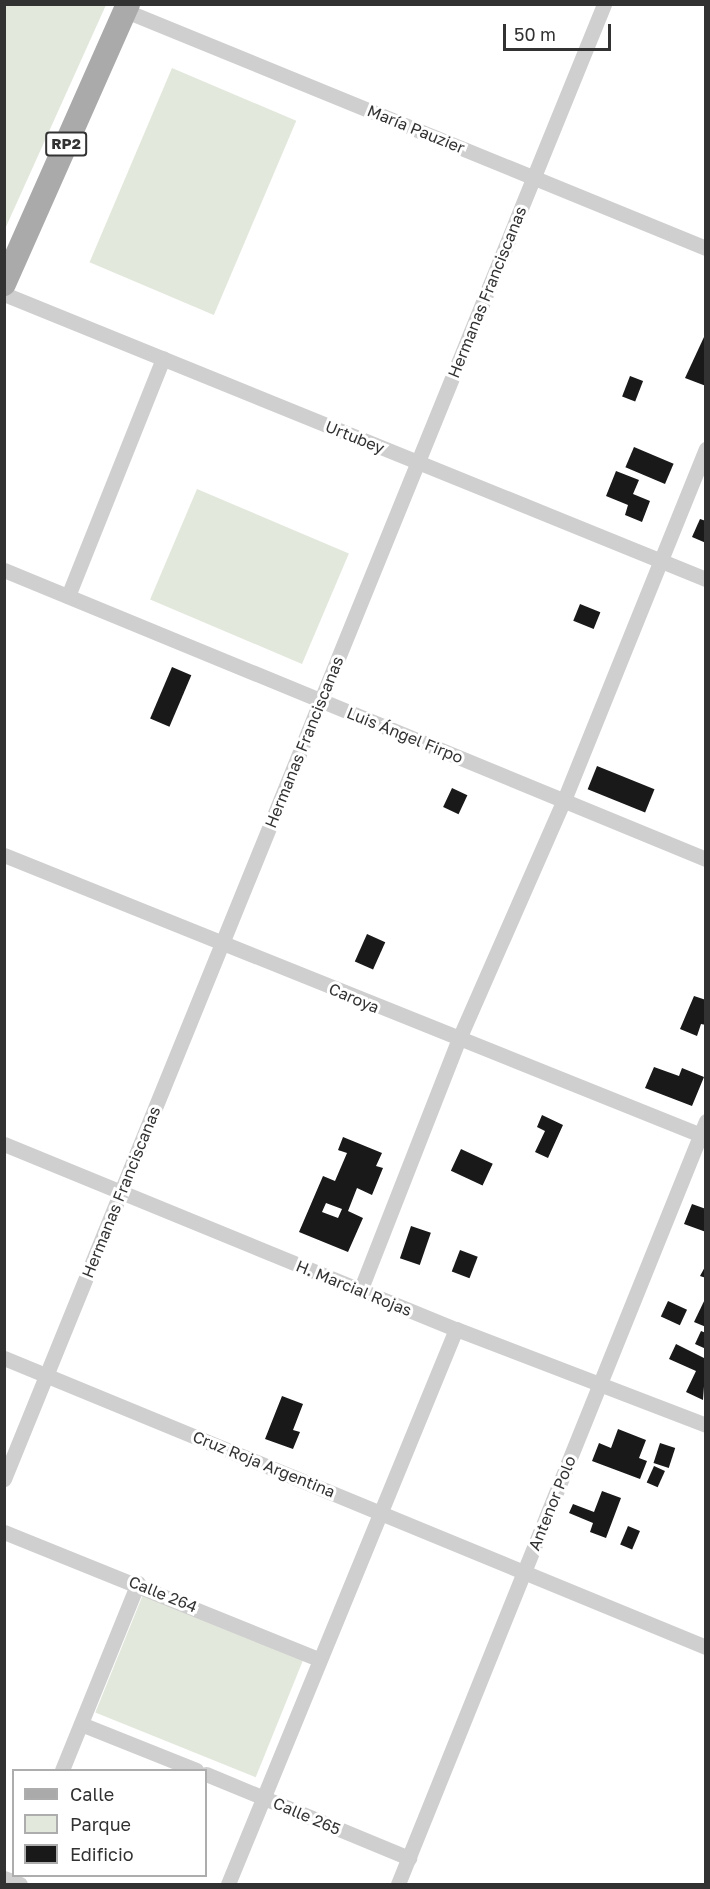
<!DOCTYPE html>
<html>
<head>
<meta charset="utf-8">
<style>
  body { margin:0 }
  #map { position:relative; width:710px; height:1889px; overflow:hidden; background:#fff; font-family:"Golos Text",sans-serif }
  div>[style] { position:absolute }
  .green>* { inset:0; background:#e2e8dc; transform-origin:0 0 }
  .building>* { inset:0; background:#191919; transform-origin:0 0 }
  .minor>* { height:15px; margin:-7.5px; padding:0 7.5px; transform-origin:7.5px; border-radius:7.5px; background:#cfcfcf }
  .primary>* { height:24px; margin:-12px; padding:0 12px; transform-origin:12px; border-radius:12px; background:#aaa }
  span { translate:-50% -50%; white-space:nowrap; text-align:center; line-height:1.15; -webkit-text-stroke:6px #fff; paint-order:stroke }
  .shield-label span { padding:2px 4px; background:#fff; border:2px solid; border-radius:4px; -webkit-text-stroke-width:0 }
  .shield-label { font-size:15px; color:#323232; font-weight:700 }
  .street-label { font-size:16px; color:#323232 }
  .frame { position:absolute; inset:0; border:6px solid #323232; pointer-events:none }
  .legend { position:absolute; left:12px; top:1769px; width:195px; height:108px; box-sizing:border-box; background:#fff; border:2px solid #adadad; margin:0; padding:8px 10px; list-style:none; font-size:18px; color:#323232 }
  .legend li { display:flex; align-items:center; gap:12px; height:30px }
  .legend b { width:30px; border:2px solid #adadad }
  .scale { position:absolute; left:503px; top:24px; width:108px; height:27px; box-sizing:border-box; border:3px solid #323232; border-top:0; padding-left:8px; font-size:18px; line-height:21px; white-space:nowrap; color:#323232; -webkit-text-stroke:4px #fff; paint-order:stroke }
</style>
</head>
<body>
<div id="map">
  <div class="green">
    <i style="clip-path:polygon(5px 4px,106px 5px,5px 229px,4px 5px)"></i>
    <i style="left:172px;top:68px;width:135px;height:211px;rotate:23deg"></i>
    <i style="left:197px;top:489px;width:165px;height:120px;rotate:23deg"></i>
    <i style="left:144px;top:1592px;width:173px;height:130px;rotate:22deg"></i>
  </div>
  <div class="building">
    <i style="clip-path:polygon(704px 337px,706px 338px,706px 386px,685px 378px)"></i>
    <i style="left:630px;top:376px;width:14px;height:22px;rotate:21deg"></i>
    <i style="left:634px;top:447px;width:43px;height:22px;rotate:23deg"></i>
    <i style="clip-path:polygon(616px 471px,639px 480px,633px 494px,650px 501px,642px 522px,625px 515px,628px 505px,606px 496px)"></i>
    <i style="clip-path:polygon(700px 519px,706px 521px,706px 543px,692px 537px)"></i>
    <i style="left:580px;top:604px;width:22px;height:18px;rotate:22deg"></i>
    <i style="left:172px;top:667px;width:21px;height:56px;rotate:23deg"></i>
    <i style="left:597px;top:766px;width:62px;height:25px;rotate:22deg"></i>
    <i style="left:452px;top:788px;width:17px;height:21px;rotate:25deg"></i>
    <i style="left:367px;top:934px;width:20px;height:30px;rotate:24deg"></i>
    <i style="clip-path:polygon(694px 996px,706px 1000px,706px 1025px,701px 1024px,697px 1036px,680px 1029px)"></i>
    <i style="clip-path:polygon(654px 1067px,679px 1076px,682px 1068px,704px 1077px,692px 1106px,645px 1088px)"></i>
    <i style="clip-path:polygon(542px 1115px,563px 1125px,548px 1158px,535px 1152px,545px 1131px,537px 1127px)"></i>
    <i style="clip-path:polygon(evenodd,343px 1137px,382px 1153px,376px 1166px,383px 1168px,372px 1195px,357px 1188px,348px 1211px,363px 1218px,348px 1252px,299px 1232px,323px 1176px,335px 1181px,347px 1153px,338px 1150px,343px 1137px,326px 1203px,342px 1209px,338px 1218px,322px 1212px,326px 1203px)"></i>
    <i style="left:461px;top:1149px;width:35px;height:24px;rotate:25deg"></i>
    <i style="clip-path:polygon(692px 1204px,706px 1209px,706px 1232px,684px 1224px)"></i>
    <i style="left:411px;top:1226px;width:21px;height:34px;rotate:19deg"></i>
    <i style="left:460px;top:1250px;width:19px;height:23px;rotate:21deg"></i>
    <i style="clip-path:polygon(706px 1265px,706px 1278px,700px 1276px)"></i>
    <i style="clip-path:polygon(706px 1297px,706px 1327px,694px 1322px)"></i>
    <i style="left:668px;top:1301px;width:21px;height:17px;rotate:25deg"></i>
    <i style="clip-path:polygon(701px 1331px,706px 1333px,706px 1349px,695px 1344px)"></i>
    <i style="clip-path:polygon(676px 1344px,706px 1359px,703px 1400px,686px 1392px,696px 1371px,669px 1359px)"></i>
    <i style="clip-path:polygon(282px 1396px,303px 1404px,293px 1430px,300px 1432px,293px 1449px,265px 1439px)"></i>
    <i style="clip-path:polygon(618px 1429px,646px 1440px,639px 1458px,647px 1461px,640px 1479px,592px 1461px,599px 1443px,611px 1448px)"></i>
    <i style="left:660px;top:1443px;width:16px;height:21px;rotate:18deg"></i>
    <i style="left:654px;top:1466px;width:12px;height:18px;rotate:24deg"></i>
    <i style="clip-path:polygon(602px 1491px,621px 1498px,606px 1538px,590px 1532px,593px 1523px,569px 1513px,573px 1504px,594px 1512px)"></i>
    <i style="left:628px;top:1526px;width:13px;height:20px;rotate:23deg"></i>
  </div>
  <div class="minor">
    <i style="left:126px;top:11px;width:627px;rotate:22.23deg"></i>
    <i style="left:4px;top:294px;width:758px;rotate:22.1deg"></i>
    <i style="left:4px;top:570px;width:759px;rotate:22.38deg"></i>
    <i style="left:68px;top:596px;width:256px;rotate:-68.2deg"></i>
    <i style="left:4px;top:855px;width:757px;rotate:21.89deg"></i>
    <i style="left:4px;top:1144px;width:488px;rotate:22.3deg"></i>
    <i style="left:456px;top:1329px;width:268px;rotate:21deg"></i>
    <i style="left:360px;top:1291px;width:269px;rotate:-68.6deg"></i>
    <i style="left:458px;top:1041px;width:263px;rotate:-66.3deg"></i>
    <i style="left:564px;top:800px;width:379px;rotate:-68deg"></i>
    <i style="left:4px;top:1358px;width:759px;rotate:22.38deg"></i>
    <i style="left:4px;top:1479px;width:1592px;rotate:-67.86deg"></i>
    <i style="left:4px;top:1532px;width:340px;rotate:22deg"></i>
    <i style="left:81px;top:1724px;width:124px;rotate:21.8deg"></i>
    <i style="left:62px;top:1770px;width:202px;rotate:-67.9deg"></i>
    <i style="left:206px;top:1774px;width:220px;rotate:22.5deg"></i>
    <i style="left:4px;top:1878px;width:17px;rotate:21deg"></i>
    <i style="left:228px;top:1884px;width:600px;rotate:-67.67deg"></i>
    <i style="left:398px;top:1884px;width:823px;rotate:-68.02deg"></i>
  </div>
  <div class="primary">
    <i style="left:4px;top:284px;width:306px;rotate:-66.1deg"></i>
  </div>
  <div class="shield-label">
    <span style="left:66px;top:144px">RP2</span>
  </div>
  <div class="street-label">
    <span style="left:416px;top:129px;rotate:22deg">María Pauzier</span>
    <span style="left:487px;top:292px;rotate:-68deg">Hermanas Franciscanas</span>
    <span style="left:355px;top:437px;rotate:22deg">Urtubey</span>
    <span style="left:405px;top:735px;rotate:22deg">Luis Ángel Firpo</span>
    <span style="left:304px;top:742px;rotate:-68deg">Hermanas Franciscanas</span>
    <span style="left:354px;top:998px;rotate:23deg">Caroya</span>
    <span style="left:121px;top:1192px;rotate:-68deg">Hermanas Franciscanas</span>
    <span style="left:354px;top:1288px;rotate:22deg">H. Marcial Rojas</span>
    <span style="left:264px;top:1464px;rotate:22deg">Cruz Roja Argentina</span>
    <span style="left:552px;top:1503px;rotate:-68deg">Antenor Polo</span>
    <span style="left:163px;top:1594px;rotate:22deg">Calle 264</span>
    <span style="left:307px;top:1816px;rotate:23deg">Calle 265</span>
  </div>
  <div class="frame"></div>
  <ul class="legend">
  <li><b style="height:8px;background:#aaa"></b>Calle</li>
  <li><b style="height:16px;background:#e2e8dc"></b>Parque</li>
  <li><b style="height:16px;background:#191919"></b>Edificio</li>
  </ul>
  <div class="scale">50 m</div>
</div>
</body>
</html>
